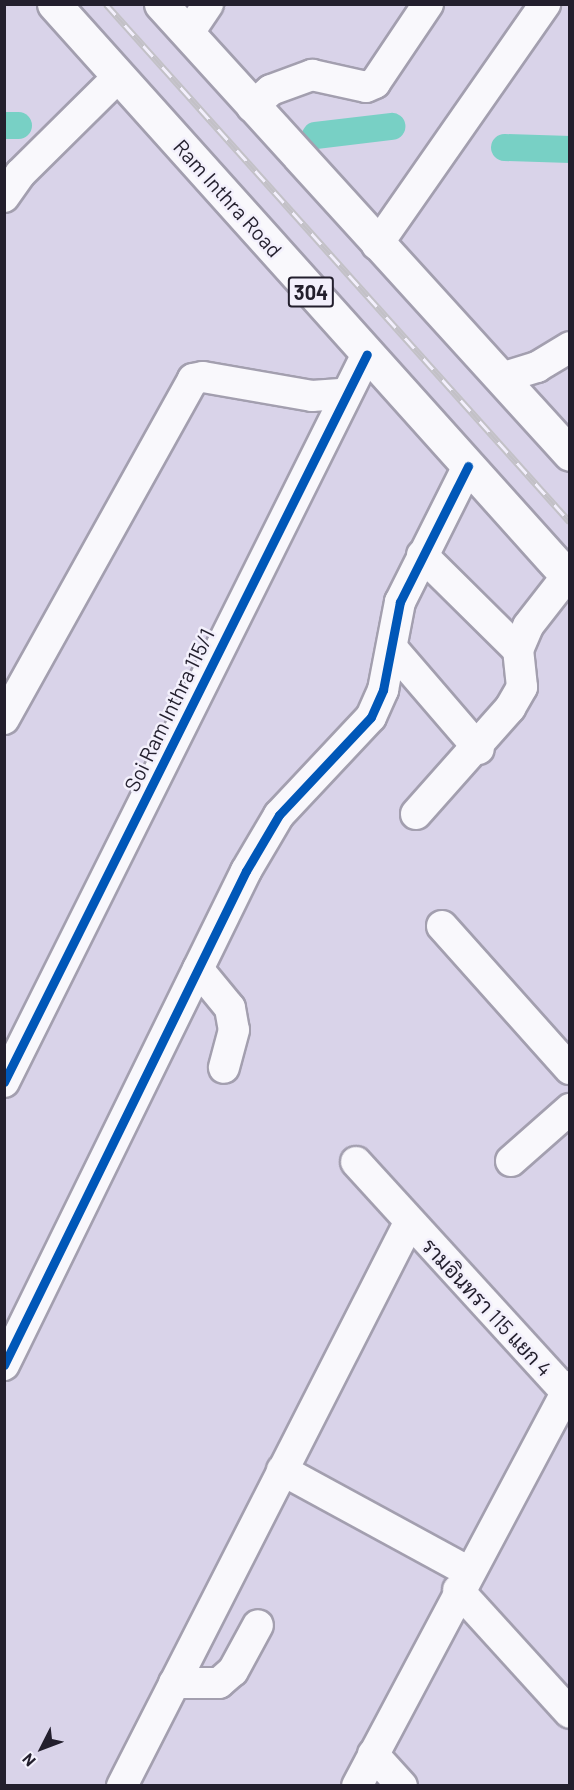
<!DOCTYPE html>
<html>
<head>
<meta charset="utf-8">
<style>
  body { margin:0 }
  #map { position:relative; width:574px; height:1790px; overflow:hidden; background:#d9d3e9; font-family:Barlow,Sarabun,sans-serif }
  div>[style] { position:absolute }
  .canal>* { height:27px; margin:-13.5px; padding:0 13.5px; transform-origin:13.5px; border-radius:13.5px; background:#78d0c5 }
  .roads { filter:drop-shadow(2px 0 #a39faf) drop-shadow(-2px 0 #a39faf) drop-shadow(0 2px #a39faf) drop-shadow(0 -2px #a39faf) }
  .minor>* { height:30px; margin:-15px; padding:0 15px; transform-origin:15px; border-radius:15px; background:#f9f8fc }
  .highway>* { height:33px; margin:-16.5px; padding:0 16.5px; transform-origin:16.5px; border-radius:16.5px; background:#f9f8fc }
  .rail>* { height:7px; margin-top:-3.5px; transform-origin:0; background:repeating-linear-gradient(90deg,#f3f0fc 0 14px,#c3c1c7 0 28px); box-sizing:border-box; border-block:2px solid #c3c1c7 }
  .cycleway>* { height:9px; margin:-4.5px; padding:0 4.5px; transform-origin:4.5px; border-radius:4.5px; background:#0057b8 }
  span { translate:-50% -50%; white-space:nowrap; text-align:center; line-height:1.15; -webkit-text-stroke:5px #f3f0fc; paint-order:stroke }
  .shield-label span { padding:2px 4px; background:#f3f0fc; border:2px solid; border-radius:4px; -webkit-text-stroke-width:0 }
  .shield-label { font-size:20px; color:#231f2d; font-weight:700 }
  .street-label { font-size:21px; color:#231f2d }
  .frame { position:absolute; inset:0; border:6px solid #231f2d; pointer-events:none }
  .north { position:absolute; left:12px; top:1718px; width:60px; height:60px; -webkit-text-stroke:4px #f3f0fc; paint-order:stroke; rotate:228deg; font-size:16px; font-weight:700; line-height:24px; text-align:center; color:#231f2d }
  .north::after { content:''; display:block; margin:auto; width:21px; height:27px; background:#231f2d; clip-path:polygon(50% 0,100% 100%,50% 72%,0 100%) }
</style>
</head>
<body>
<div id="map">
  <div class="canal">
    <i style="left:4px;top:125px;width:14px"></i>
    <i style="left:315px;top:135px;width:77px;rotate:-6.8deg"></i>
    <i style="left:504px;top:147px;width:66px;rotate:1.7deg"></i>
  </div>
  <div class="roads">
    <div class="minor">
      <i style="left:188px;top:34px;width:36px;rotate:-56deg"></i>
      <i style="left:252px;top:107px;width:25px;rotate:-42deg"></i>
      <i style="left:271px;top:90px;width:44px;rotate:-20.1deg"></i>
      <i style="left:312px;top:75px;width:55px;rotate:12.5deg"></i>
      <i style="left:366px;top:87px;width:10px;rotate:-24deg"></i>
      <i style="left:375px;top:83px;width:95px;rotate:-56.1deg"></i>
      <i style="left:4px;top:197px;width:28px;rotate:-55deg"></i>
      <i style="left:20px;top:174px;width:139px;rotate:-44.7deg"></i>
      <i style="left:377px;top:245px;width:294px;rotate:-55.1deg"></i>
      <i style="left:501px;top:378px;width:38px;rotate:-17deg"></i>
      <i style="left:537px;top:367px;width:39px;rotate:-31deg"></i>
      <i style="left:422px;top:555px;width:135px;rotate:44.7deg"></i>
      <i style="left:392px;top:648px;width:133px;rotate:49.3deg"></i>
      <i style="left:4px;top:719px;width:389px;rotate:-60.9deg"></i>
      <i style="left:193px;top:379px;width:10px;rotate:-11deg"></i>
      <i style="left:203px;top:377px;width:111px;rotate:9.9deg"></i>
      <i style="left:312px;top:396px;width:32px;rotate:-4deg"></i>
      <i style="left:416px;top:814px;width:142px;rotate:-48.4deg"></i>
      <i style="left:510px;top:708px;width:24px;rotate:-60deg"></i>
      <i style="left:522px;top:687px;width:37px;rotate:-96deg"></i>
      <i style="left:518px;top:650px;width:26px;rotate:-67deg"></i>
      <i style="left:528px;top:626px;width:63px;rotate:-52deg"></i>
      <i style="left:442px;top:926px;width:192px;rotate:48.2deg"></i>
      <i style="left:198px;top:969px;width:50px;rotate:50.6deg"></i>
      <i style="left:230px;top:1008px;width:22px;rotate:80deg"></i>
      <i style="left:234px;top:1030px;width:39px;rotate:105deg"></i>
      <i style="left:4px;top:1082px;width:813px;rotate:-63.5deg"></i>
      <i style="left:511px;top:1161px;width:79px;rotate:-41.4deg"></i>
      <i style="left:356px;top:1162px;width:317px;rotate:47.6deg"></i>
      <i style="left:4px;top:1365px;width:550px;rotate:-63.9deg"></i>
      <i style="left:246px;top:871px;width:65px;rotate:-59.5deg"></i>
      <i style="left:279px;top:815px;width:134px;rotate:-46.8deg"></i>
      <i style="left:371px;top:717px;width:30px;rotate:-66deg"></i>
      <i style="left:383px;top:690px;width:90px;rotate:-79.1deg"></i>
      <i style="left:400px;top:602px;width:152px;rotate:-63.4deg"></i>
      <i style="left:282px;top:1470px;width:211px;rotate:28.6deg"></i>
      <i style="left:458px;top:1590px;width:166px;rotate:47.7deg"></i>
      <i style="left:174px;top:1683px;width:45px"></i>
      <i style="left:219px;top:1683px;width:18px;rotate:-41deg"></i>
      <i style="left:233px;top:1671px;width:52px;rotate:-61.5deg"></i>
      <i style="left:373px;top:1754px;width:43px;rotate:47.8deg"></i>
      <i style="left:122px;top:1786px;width:632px;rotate:-62.99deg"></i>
      <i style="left:357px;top:1786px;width:453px;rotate:-62deg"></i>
    </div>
    <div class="highway">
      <i style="left:54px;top:4px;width:773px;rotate:48.1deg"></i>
      <i style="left:161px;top:4px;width:608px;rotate:47.73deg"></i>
    </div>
  </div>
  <div class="rail">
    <i style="left:106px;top:4px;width:695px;rotate:48.15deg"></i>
  </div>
  <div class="cycleway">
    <i style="left:4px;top:1082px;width:813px;rotate:-63.5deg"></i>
    <i style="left:4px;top:1365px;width:550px;rotate:-63.9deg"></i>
    <i style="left:246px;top:871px;width:65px;rotate:-59.5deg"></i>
    <i style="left:279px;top:815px;width:134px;rotate:-46.8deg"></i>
    <i style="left:371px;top:717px;width:30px;rotate:-66deg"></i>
    <i style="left:383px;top:690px;width:90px;rotate:-79.1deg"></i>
    <i style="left:400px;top:602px;width:152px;rotate:-63.4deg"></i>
  </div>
  <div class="shield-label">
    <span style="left:311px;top:292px">304</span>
  </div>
  <div class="street-label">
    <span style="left:228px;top:198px;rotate:48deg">Ram Inthra Road</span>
    <span style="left:169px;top:710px;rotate:-64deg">Soi Ram Inthra 115/1</span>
    <span style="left:487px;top:1307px;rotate:47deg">รามอินทรา 115 แยก 4</span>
  </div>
  <div class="frame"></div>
  <div class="north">N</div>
</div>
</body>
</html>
